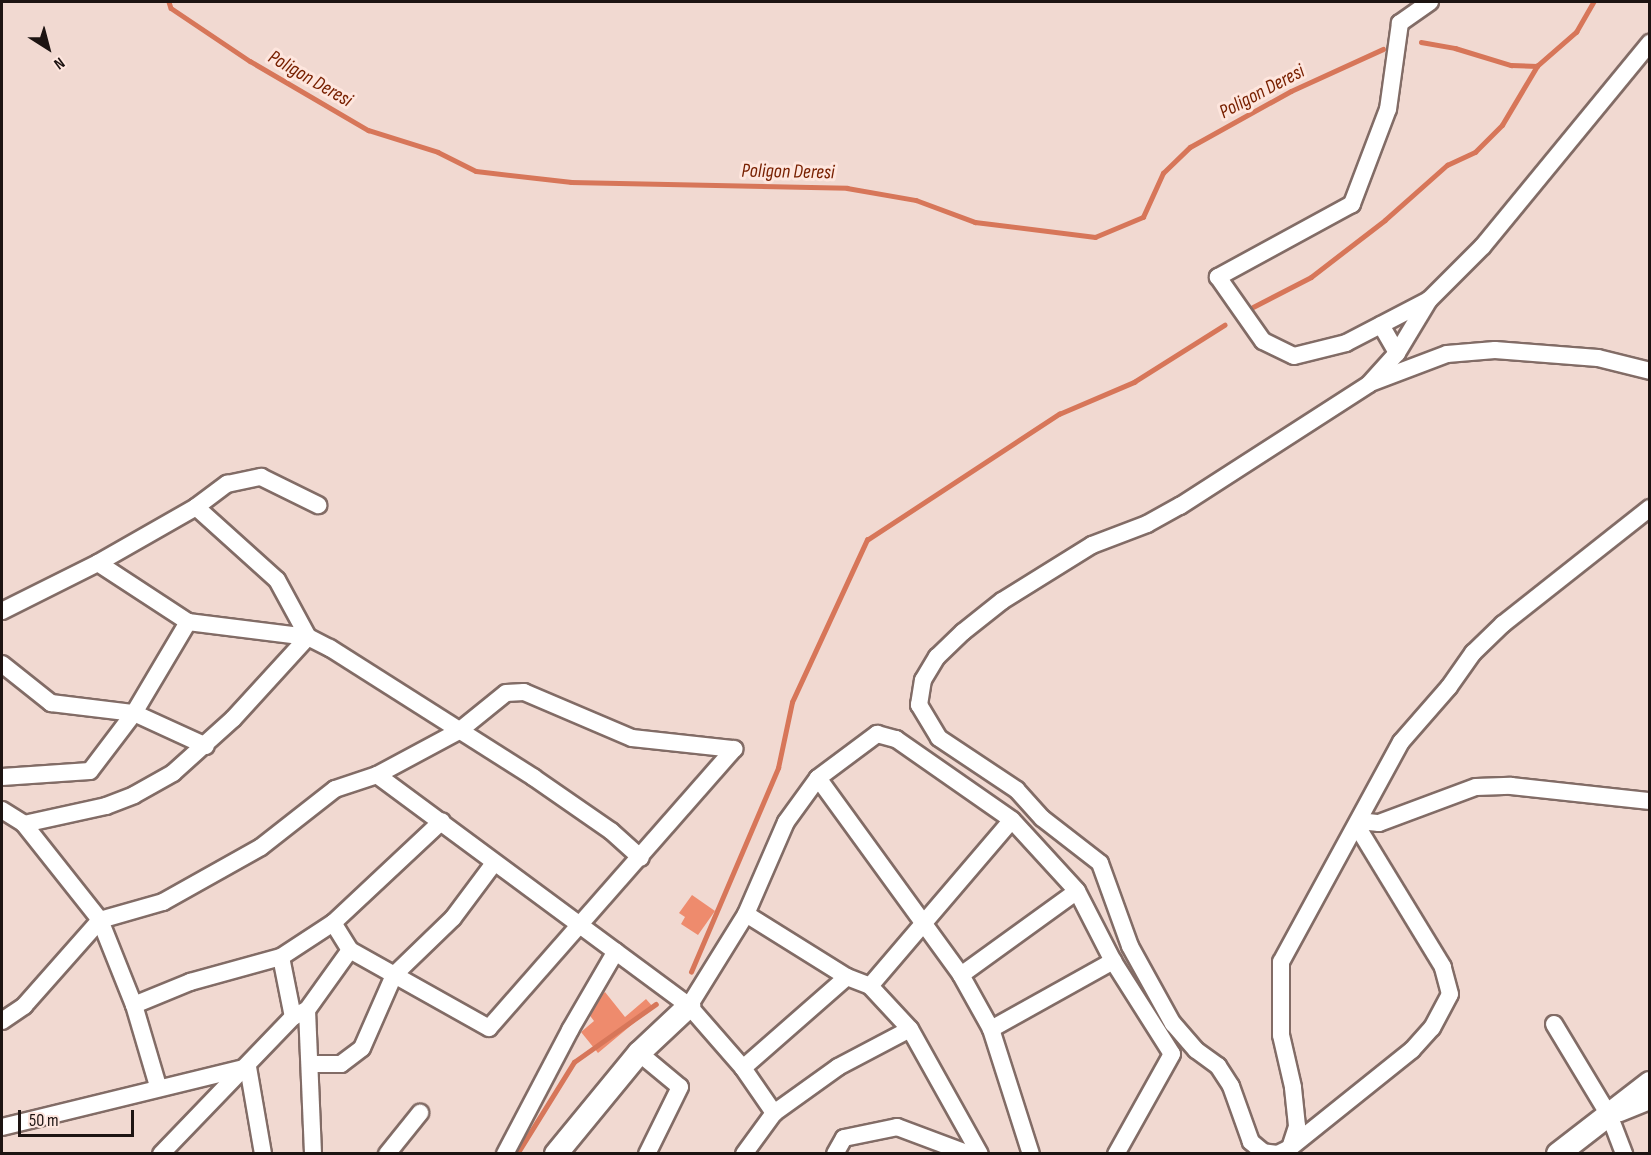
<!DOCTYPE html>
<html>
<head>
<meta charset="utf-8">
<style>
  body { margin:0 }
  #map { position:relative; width:1651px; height:1155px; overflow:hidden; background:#f1d9d1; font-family:"Sofia Sans Condensed",sans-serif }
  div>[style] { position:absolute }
  .forest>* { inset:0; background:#ee8b6d }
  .stream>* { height:4.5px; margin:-2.25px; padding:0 2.25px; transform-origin:2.25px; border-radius:2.25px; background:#d77659 }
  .roads { filter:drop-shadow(2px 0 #826c66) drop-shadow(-2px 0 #826c66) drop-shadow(0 2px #826c66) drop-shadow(0 -2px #826c66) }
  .street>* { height:16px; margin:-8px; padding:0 8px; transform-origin:8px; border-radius:8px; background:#fff }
  .secondary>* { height:22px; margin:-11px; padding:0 11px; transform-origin:11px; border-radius:11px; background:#fff }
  span { translate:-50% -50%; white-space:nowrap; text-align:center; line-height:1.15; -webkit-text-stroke:6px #fee6de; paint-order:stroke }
  .water-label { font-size:20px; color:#782000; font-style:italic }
  .frame { position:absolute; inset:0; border:3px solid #1d1412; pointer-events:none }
  .north { position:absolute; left:18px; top:18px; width:60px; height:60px; -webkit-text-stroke:4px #fee6de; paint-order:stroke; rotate:144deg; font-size:16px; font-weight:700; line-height:24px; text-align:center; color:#1d1412 }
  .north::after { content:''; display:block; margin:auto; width:21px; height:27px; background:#1d1412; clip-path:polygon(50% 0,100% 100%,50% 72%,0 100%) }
  .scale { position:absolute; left:18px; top:1110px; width:116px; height:27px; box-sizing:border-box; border:3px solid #1d1412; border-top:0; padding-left:8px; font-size:18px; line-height:21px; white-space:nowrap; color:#1d1412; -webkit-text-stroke:4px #fee6de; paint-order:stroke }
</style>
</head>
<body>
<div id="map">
  <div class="forest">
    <i style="clip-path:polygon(692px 895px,715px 911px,698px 935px,681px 924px,685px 917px,679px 913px)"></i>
    <i style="clip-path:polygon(605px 992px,625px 1017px,646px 999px,653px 1007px,598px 1053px,581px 1032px,594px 1021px,585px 1009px)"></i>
  </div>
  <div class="stream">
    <i style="left:169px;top:2px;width:6px;rotate:72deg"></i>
    <i style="left:171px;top:8px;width:95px;rotate:33.9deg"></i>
    <i style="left:250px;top:61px;width:137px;rotate:30.3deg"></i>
    <i style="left:368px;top:130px;width:73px;rotate:17.4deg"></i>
    <i style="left:438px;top:152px;width:42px;rotate:26.6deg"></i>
    <i style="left:476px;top:171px;width:96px;rotate:6.6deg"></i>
    <i style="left:571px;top:182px;width:276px;rotate:1.2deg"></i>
    <i style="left:847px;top:188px;width:70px;rotate:9.9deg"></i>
    <i style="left:916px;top:200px;width:63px;rotate:20.4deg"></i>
    <i style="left:975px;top:222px;width:121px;rotate:7.1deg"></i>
    <i style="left:1095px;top:237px;width:52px;rotate:-22.6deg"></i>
    <i style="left:1143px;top:217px;width:48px;rotate:-65.6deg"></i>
    <i style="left:1163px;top:173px;width:37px;rotate:-44deg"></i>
    <i style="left:1190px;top:147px;width:115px;rotate:-29deg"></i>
    <i style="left:1291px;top:91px;width:101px;rotate:-24.5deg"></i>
    <i style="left:1421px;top:42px;width:35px;rotate:10deg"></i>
    <i style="left:1455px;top:48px;width:59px;rotate:16.9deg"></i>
    <i style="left:1511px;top:65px;width:26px;rotate:2deg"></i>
    <i style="left:1537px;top:66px;width:52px;rotate:-41.1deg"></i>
    <i style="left:1576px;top:32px;width:34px;rotate:-60deg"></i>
    <i style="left:1253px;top:307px;width:65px;rotate:-27.3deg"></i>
    <i style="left:1311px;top:277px;width:93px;rotate:-37.6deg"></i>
    <i style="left:1385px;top:220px;width:83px;rotate:-41.6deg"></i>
    <i style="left:1447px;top:165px;width:31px;rotate:-25deg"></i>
    <i style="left:1475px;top:152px;width:38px;rotate:-45deg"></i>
    <i style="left:1502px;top:125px;width:69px;rotate:-59.3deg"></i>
    <i style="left:691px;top:972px;width:222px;rotate:-66.9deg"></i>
    <i style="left:778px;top:768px;width:67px;rotate:-78deg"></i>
    <i style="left:792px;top:702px;width:179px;rotate:-65.2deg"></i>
    <i style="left:867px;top:540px;width:230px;rotate:-33.3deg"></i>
    <i style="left:1059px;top:414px;width:82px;rotate:-23.1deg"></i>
    <i style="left:1134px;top:382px;width:107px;rotate:-32.3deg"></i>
    <i style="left:517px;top:1154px;width:108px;rotate:-58.2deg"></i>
    <i style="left:574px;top:1062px;width:100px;rotate:-35.3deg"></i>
  </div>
  <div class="roads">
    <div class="street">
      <i style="left:1430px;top:2px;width:37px;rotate:145deg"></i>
      <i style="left:1400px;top:23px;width:87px;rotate:97.9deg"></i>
      <i style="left:1388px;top:109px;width:102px;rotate:110.8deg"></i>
      <i style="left:1352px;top:204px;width:153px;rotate:151.4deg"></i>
      <i style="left:1218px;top:277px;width:78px;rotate:54.9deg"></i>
      <i style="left:1263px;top:341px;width:34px;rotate:26deg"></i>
      <i style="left:1294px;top:356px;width:54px;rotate:-14deg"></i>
      <i style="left:1346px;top:343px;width:93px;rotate:-27.4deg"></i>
      <i style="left:1429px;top:300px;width:76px;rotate:-45deg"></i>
      <i style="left:1483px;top:246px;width:263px;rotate:-50.6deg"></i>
      <i style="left:1381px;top:325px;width:32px;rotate:60deg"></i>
      <i style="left:1373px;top:382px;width:79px;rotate:-20.7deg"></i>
      <i style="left:1447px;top:354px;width:48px;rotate:-4.8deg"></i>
      <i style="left:1495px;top:350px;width:103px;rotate:4.4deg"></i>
      <i style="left:1598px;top:358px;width:54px;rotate:14deg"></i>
      <i style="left:98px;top:563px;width:108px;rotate:33.2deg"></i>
      <i style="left:188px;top:622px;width:121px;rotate:7.1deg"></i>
      <i style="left:308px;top:637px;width:25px;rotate:27deg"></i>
      <i style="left:330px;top:648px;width:241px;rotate:32.4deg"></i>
      <i style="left:533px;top:777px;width:95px;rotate:34.7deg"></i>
      <i style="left:611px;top:831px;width:40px;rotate:42deg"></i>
      <i style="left:2px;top:611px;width:107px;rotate:-26.6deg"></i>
      <i style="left:98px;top:563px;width:113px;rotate:-29.7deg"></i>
      <i style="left:196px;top:507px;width:39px;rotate:-37deg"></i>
      <i style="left:227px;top:484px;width:35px;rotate:-12deg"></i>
      <i style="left:261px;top:477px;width:64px;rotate:26.2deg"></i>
      <i style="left:2px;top:664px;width:63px;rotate:38.5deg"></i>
      <i style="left:51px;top:703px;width:84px;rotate:6.9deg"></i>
      <i style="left:134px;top:713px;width:79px;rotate:24.6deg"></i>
      <i style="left:377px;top:775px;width:388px;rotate:36.5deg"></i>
      <i style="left:689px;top:1006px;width:82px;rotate:48.9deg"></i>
      <i style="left:743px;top:1068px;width:55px;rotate:55.4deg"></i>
      <i style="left:2px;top:777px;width:88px;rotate:-3.9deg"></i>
      <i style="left:90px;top:771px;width:73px;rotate:-52.8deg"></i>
      <i style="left:134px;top:713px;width:106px;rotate:-59.3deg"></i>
      <i style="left:818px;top:778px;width:243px;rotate:54deg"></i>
      <i style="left:961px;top:975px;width:62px;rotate:60.9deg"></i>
      <i style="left:991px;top:1029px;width:131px;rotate:72.3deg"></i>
      <i style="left:2px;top:810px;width:26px;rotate:32deg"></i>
      <i style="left:24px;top:824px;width:122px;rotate:51.6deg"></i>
      <i style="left:100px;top:920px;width:92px;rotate:68.2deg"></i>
      <i style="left:134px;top:1005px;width:84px;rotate:73.5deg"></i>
      <i style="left:1359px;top:821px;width:20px;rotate:6deg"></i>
      <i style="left:1379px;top:823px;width:103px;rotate:-20.4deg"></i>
      <i style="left:1476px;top:787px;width:35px;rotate:-2deg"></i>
      <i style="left:1511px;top:786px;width:140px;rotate:6.2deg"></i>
      <i style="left:24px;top:824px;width:84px;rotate:-12.4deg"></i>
      <i style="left:106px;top:806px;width:30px;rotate:-21deg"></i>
      <i style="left:134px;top:795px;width:45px;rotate:-29.4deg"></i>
      <i style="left:173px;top:773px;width:81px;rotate:-42deg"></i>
      <i style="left:233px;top:719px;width:111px;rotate:-47.6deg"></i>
      <i style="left:308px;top:637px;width:65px;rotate:-118.5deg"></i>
      <i style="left:277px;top:580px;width:109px;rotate:-138deg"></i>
      <i style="left:746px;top:914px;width:119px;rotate:32deg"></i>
      <i style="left:847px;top:977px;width:25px;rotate:21deg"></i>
      <i style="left:870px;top:986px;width:59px;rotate:47.1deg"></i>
      <i style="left:910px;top:1029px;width:143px;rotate:60.8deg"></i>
      <i style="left:281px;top:957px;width:61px;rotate:78.7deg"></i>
      <i style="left:961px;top:975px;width:143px;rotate:-35.9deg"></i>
      <i style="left:870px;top:986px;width:218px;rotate:-49.5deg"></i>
      <i style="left:134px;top:1005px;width:61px;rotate:-22.3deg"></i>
      <i style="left:190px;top:982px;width:94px;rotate:-15.4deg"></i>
      <i style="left:281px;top:957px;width:62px;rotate:-33.2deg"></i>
      <i style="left:689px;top:1006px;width:108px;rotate:-58.2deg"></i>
      <i style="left:746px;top:914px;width:100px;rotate:-66.5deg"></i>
      <i style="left:786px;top:822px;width:54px;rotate:-54deg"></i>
      <i style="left:818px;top:778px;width:74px;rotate:-36.7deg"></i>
      <i style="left:877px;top:734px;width:20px;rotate:15deg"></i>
      <i style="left:896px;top:739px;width:141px;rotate:34.9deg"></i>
      <i style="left:1012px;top:820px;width:96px;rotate:47.5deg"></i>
      <i style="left:1077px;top:891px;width:79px;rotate:62.8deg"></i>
      <i style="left:1113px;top:961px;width:110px;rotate:57.6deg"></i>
      <i style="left:1172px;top:1054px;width:115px;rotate:119.2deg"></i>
      <i style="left:307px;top:1010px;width:144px;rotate:87.6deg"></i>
      <i style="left:2px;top:1021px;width:27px;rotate:-34deg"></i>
      <i style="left:24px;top:1006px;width:115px;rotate:-48.5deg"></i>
      <i style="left:100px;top:920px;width:66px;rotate:-15.9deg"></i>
      <i style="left:163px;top:902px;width:112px;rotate:-29.3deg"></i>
      <i style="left:261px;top:847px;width:94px;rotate:-38.1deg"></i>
      <i style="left:335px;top:789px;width:44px;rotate:-18.4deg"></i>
      <i style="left:377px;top:775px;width:93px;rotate:-28.2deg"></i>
      <i style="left:459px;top:731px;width:60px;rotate:-39deg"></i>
      <i style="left:506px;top:693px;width:18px;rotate:-3deg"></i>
      <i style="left:524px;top:692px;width:117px;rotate:23.1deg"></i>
      <i style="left:632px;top:738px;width:103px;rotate:6.2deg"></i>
      <i style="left:734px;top:749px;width:371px;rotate:131.3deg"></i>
      <i style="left:489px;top:1028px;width:159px;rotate:-150.7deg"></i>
      <i style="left:1554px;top:1024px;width:109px;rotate:58.9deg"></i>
      <i style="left:1610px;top:1117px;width:40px;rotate:69deg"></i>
      <i style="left:991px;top:1029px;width:140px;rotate:-29.1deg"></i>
      <i style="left:639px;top:1053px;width:53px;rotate:39.7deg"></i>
      <i style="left:680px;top:1087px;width:75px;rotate:116.2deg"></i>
      <i style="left:311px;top:1064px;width:30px"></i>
      <i style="left:341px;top:1064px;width:26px;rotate:-37deg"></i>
      <i style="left:362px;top:1048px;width:80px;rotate:-66.3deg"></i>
      <i style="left:394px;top:975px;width:82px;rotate:-44deg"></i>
      <i style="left:453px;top:918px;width:69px;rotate:-53.3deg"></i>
      <i style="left:743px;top:1068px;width:138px;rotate:-41.2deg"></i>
      <i style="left:1620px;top:1113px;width:32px;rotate:-22deg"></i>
      <i style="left:2px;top:1127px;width:253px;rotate:-13.7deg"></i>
      <i style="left:248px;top:1067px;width:88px;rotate:80.2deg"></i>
      <i style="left:1291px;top:1147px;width:155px;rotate:-38.7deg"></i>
      <i style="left:1412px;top:1050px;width:30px;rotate:-48deg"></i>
      <i style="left:1432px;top:1028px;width:38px;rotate:-62deg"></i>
      <i style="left:1450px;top:994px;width:28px;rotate:-105deg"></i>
      <i style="left:1443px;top:967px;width:165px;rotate:-121.4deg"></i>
      <i style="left:161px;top:1154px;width:190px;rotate:-46.1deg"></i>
      <i style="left:293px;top:1017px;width:16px;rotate:-27deg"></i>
      <i style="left:307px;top:1010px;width:74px;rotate:-54.4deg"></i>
      <i style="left:350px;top:950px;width:32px;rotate:-122deg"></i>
      <i style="left:333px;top:923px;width:149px;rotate:-43.1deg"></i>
      <i style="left:387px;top:1154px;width:53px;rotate:-51.2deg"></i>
      <i style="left:505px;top:1154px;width:140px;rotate:-62.3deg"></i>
      <i style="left:570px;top:1030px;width:91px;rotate:-59.8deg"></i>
      <i style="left:744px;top:1154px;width:51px;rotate:-53.8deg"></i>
      <i style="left:774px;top:1113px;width:79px;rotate:-35.7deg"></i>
      <i style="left:838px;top:1067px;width:81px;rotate:-27.8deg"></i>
      <i style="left:835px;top:1154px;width:18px;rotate:-61deg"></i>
      <i style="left:844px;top:1138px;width:54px;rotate:-11.7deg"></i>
      <i style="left:897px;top:1127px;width:77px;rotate:20.6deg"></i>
      <i style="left:1277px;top:1154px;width:14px;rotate:-172deg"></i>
      <i style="left:1263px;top:1152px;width:16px;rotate:-140deg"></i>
      <i style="left:1251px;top:1142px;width:59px;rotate:-109.7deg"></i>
      <i style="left:1231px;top:1086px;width:24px;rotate:-123deg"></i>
      <i style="left:1218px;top:1066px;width:27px;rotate:-144deg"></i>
      <i style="left:1196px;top:1050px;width:35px;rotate:-131deg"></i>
      <i style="left:1173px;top:1024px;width:89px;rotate:-118.9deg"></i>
      <i style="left:1130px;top:946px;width:88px;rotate:-109.9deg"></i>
      <i style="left:1100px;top:863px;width:73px;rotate:-142.2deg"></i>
      <i style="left:1042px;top:818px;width:38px;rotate:-132deg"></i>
      <i style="left:1017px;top:790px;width:94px;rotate:-146.3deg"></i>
      <i style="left:939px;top:738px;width:39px;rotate:-121deg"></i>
      <i style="left:919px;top:705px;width:25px;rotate:-81deg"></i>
      <i style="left:923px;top:680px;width:27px;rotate:-59deg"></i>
      <i style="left:937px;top:657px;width:36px;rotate:-44deg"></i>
      <i style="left:963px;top:632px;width:50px;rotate:-38.5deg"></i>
      <i style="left:1002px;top:601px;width:106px;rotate:-31.9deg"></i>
      <i style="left:1092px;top:545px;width:59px;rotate:-20.9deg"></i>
      <i style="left:1147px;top:524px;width:38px;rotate:-29deg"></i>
      <i style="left:1180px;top:506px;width:225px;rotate:-32.8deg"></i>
      <i style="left:1369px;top:384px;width:42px;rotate:-47.9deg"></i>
      <i style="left:1397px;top:353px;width:62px;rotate:-58.9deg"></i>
      <i style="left:1278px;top:1154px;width:13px;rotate:-27deg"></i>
      <i style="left:1290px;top:1148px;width:23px;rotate:-72deg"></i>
      <i style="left:1297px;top:1126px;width:39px;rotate:-96deg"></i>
      <i style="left:1293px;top:1087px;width:53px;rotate:-103deg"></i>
      <i style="left:1281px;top:1035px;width:73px;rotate:-90deg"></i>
      <i style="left:1281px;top:962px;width:251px;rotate:-61.4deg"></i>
      <i style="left:1401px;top:742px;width:73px;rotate:-48.9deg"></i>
      <i style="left:1449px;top:687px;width:42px;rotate:-54.8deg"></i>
      <i style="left:1473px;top:653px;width:42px;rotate:-44deg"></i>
      <i style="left:1503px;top:624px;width:187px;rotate:-38.3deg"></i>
    </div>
    <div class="secondary">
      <i style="left:556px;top:1154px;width:131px;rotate:-50.6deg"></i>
      <i style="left:639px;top:1053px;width:69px;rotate:-43.2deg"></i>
      <i style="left:1558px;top:1154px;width:116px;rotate:-37.7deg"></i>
    </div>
  </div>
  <div class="water-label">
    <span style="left:310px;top:79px;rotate:30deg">Poligon Deresi</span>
    <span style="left:1262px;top:92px;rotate:-28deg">Poligon Deresi</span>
    <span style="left:788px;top:172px;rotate:1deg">Poligon Deresi</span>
  </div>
  <div class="frame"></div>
  <div class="north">N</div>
  <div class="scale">50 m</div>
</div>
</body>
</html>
